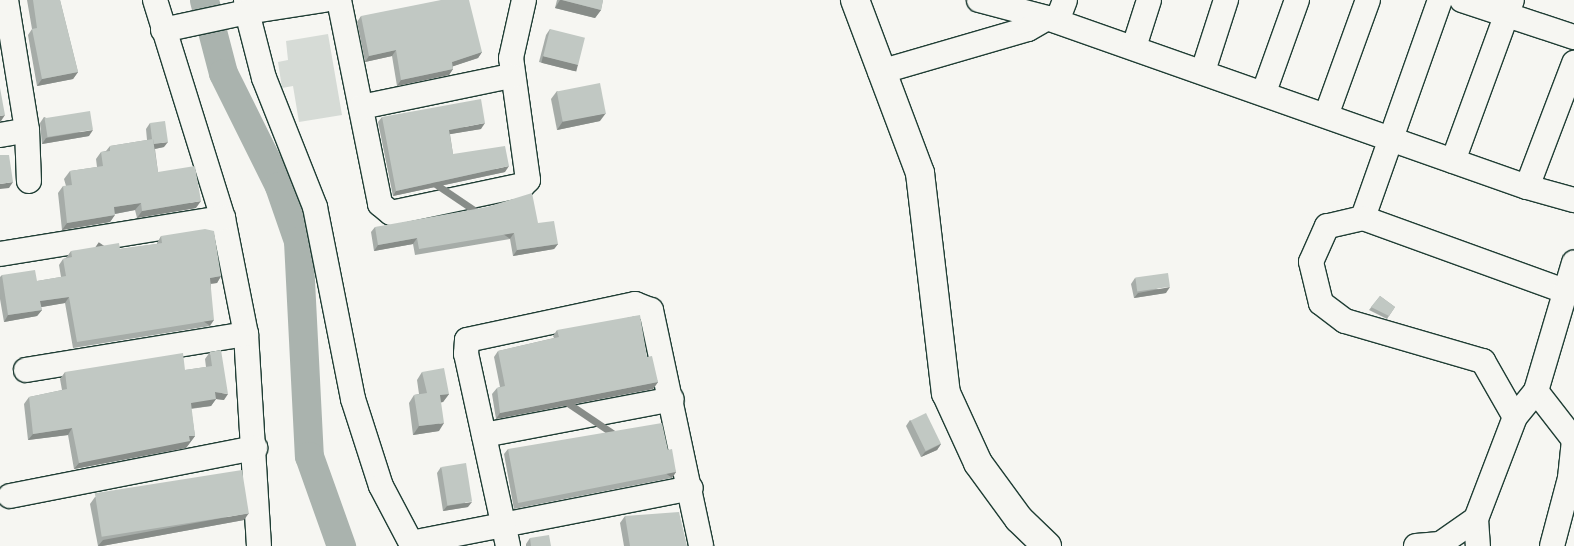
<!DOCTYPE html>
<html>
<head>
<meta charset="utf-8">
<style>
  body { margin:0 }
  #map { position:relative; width:1574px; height:546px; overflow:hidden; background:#f6f6f2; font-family:"Indie Flower",sans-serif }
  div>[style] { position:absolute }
  .green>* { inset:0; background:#d6dbd6 }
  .river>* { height:29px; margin:-14.5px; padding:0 14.5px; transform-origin:14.5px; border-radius:14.5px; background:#aab3ae }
  .roads { filter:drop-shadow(1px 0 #1f3d34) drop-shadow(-1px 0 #1f3d34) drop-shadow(0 1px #1f3d34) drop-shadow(0 -1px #1f3d34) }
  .minor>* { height:24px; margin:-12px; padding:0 12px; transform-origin:12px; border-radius:12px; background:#f6f6f2 }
  .major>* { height:28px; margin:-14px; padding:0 14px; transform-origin:14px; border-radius:14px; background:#f6f6f2 }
  .wall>* { inset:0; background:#a6aca8 }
  .shaded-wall>* { inset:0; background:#878c88; transform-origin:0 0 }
  .building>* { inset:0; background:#c1c8c3; transform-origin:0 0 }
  span { translate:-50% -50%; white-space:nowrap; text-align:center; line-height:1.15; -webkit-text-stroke:5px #f6f6f2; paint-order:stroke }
</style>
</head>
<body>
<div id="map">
  <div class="green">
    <i style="clip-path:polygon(328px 34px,342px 115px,299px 122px,293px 86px,282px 88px,278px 62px,288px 60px,286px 41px)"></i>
  </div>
  <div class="river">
    <i style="left:204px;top:0;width:75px;rotate:75.4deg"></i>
    <i style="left:223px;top:73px;width:126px;rotate:63.6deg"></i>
    <i style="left:279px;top:186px;width:58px;rotate:70.9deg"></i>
    <i style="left:298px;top:241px;width:215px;rotate:87.1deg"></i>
    <i style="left:309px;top:456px;width:96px;rotate:70.4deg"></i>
  </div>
  <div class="roads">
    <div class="minor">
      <i style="left:6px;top:0;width:132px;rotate:80.8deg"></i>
      <i style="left:27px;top:130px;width:51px;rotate:87.8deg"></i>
      <i style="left:155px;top:0;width:228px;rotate:72.7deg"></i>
      <i style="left:223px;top:218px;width:118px;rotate:78.8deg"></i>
      <i style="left:246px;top:334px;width:212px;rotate:86.5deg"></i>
      <i style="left:246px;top:0;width:12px;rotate:85deg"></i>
      <i style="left:247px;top:12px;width:78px;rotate:-8.9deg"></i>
      <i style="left:339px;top:0;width:208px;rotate:78.6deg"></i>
      <i style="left:380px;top:204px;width:14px;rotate:39deg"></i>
      <i style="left:391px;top:213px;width:135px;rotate:-12deg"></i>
      <i style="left:523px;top:185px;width:7px;rotate:-45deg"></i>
      <i style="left:528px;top:180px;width:123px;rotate:-97.9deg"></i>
      <i style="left:511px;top:58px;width:59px;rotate:-77.4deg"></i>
      <i style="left:979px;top:0;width:70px;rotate:14.8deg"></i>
      <i style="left:1047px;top:18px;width:509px;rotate:19.4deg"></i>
      <i style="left:1527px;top:187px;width:133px;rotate:-69.2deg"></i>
      <i style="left:1440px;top:0;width:231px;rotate:109.5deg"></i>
      <i style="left:1363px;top:218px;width:215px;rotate:19.9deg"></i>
      <i style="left:1462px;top:0;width:118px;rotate:18.3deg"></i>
      <i style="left:1057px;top:21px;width:22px;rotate:-69deg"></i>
      <i style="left:163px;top:30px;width:86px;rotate:-12.1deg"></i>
      <i style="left:247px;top:12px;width:68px;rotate:75.6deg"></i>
      <i style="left:264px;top:78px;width:139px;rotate:68.4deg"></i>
      <i style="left:315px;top:207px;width:196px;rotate:78.8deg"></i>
      <i style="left:353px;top:399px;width:91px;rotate:72.2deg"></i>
      <i style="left:381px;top:486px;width:64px;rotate:62.2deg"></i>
      <i style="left:411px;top:543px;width:285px;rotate:-11.1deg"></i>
      <i style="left:1134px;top:47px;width:49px;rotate:-72.3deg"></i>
      <i style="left:1203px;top:71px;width:75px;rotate:-72.1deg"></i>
      <i style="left:880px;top:72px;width:154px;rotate:-16.2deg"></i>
      <i style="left:1028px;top:29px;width:22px;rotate:-30deg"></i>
      <i style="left:1264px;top:92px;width:98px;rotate:-70.3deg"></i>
      <i style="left:361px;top:107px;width:153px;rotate:-11.7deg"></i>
      <i style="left:1327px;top:113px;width:120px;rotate:-70.1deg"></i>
      <i style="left:0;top:135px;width:27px;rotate:-10deg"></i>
      <i style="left:1453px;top:161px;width:171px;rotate:-69.9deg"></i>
      <i style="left:1527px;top:187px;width:49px;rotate:15.5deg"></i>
      <i style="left:1363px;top:218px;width:37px;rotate:167deg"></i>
      <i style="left:1327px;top:226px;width:39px;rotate:114deg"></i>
      <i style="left:1311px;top:262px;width:42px;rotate:76.3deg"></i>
      <i style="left:1321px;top:303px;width:30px;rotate:37deg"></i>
      <i style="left:1345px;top:321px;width:144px;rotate:16.2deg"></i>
      <i style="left:1483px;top:361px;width:64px;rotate:60.3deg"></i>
      <i style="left:0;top:254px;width:226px;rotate:-9.2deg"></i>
      <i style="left:26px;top:370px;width:223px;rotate:-9.3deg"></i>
      <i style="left:1536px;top:391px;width:62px;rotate:52.2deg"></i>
      <i style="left:1574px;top:440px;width:38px;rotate:96deg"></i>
      <i style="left:1570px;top:478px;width:70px;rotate:104.8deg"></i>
      <i style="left:484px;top:435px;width:191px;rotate:-10.8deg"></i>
      <i style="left:10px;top:496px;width:250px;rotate:-11.1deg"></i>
      <i style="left:1476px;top:519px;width:27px;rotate:86deg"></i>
      <i style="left:508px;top:546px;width:197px;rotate:-102.3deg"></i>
      <i style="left:466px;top:354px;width:14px;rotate:-86deg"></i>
      <i style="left:467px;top:340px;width:172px;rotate:-12.1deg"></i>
      <i style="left:635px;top:304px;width:17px;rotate:21deg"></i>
      <i style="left:651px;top:310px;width:241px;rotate:78deg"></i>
      <i style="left:1416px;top:546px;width:24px;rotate:-5deg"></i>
      <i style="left:1440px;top:544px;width:44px;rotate:-34.8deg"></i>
      <i style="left:1476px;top:519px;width:109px;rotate:-69.1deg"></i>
      <i style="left:1515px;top:417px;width:33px;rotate:-51deg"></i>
      <i style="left:1536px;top:391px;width:134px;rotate:-73.5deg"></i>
    </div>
    <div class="major">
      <i style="left:855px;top:0;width:185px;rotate:69.4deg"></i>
      <i style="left:920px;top:173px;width:222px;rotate:83.3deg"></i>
      <i style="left:946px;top:393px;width:77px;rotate:65.4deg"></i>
      <i style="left:978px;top:463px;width:69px;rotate:53.8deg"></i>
      <i style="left:1019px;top:519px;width:39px;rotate:44deg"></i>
    </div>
  </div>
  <div class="wall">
    <i style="clip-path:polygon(27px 0,60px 0,78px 72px,73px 79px,37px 86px,28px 35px,32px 29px)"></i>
    <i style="clip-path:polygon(557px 0,603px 0,601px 10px,595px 18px,555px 8px)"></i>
    <i style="clip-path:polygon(361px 16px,482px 52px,478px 58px,453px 66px,453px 69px,449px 75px,397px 86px,392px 56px,365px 62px,357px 22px)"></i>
    <i style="clip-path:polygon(550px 29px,578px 65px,574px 71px,539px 62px,546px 35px)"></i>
    <i style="clip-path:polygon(557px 91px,600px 121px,557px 130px,551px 99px)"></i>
    <i style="clip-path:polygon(44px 117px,89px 136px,42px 144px,40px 123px)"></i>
    <i style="clip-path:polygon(382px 117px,481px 129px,450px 134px,453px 154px,505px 172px,393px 196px,378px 122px)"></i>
    <i style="clip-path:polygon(150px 123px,164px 147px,155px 149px,158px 172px,196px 208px,137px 218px,135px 210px,115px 214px,110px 222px,62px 230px,58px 193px,63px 186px,66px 186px,64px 179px,70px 171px,97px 167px,96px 159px,101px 152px,106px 151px,110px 146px,147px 140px,146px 129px)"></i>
    <i style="clip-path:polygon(538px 223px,558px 244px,554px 249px,513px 256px,510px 239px,415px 255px,413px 244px,374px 251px,371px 232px,375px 227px)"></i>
    <i style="clip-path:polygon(161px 236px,221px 276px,217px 283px,211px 284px,210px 326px,73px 348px,65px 303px,41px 307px,42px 310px,37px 316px,4px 322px,0 299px,0 277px,2px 275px,37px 281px,61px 277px,59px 265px,63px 259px,66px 258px,71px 251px,120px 249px,157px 244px,157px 243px)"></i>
    <i style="clip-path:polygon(1135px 278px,1166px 293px,1134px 298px,1131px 284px)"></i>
    <i style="clip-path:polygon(1380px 296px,1395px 307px,1387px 319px,1369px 310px)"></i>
    <i style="clip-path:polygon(557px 330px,647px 357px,658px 382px,653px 389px,496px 419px,492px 394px,497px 388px,500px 387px,494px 357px,498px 351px,554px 338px,553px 336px)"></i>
    <i style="clip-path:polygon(210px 352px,224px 400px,216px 399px,211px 406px,191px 409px,195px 436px,186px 448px,74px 469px,68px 435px,28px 440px,24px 404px,29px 397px,62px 390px,60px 379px,65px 372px,185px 370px,206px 367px,205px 359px)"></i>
    <i style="clip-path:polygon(422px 372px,449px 394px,443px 402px,441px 402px,439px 431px,413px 435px,409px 403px,414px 395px,419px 394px,417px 380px)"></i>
    <i style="clip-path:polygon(910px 420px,941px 444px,937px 450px,921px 457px,906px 426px)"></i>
    <i style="clip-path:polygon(508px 449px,668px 450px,676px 472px,672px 478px,514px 509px,504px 454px)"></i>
    <i style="clip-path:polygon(441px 467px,468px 507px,443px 511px,437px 473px)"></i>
    <i style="clip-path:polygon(95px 497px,244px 520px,102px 546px,98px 546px,90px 504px)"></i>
    <i style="clip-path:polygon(625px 516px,687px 546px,624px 546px,620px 523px)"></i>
    <i style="clip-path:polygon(530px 538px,551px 546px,526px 546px,526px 544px)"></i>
  </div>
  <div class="shaded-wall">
    <i style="clip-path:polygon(560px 0,562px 0,601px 10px,595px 18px,555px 8px)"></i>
    <i style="clip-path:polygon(396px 50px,392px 56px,365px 62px,369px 56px)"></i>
    <i style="clip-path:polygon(482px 52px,478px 58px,448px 68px,452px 62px)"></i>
    <i style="left:543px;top:56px;width:36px;height:7px;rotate:14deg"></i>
    <i style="clip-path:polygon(453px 69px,449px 75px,397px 86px,401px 80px)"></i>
    <i style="clip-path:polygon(78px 72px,73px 79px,37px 86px,42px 79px)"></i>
    <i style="clip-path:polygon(606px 113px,600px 121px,557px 130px,563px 121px)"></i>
    <i style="clip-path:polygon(5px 115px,1px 121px,0 121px,0 116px)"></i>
    <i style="clip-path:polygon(485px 123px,481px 129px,445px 135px,449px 130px)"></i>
    <i style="clip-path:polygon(93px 130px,89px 136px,42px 144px,46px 138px)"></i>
    <i style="clip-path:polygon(168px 142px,164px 147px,149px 150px,153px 144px)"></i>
    <i style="clip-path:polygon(509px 166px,505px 172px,393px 196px,396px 191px)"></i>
    <i style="clip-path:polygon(13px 182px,9px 188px,0 189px,0 184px)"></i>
    <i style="clip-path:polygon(201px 201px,196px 208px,137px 218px,142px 211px)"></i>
    <i style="clip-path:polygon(141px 203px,135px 210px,109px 215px,114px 207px)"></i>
    <i style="clip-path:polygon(115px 215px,110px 222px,62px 230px,67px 223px)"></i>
    <i style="left:514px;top:233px;width:7px;height:96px;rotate:124deg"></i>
    <i style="clip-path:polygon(417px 238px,413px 244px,374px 251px,378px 245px)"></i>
    <i style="clip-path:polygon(558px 244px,554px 249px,513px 256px,517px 250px)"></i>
    <i style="clip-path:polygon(221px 276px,217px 283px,206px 284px,210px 278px)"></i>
    <i style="clip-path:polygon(1170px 287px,1166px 293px,1134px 298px,1138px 293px)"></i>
    <i style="clip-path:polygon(69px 297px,65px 303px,36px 308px,40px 301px)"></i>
    <i style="clip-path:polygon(42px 310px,37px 316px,4px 322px,8px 315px)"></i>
    <i style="left:214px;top:320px;width:7px;height:139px;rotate:124deg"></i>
    <i style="clip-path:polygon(658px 382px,653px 389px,496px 419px,500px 413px)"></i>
    <i style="clip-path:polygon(215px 392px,228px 394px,224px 400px,216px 399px,211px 406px,186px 409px,191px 403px)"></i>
    <i style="clip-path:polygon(449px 394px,443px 402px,435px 404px,440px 395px)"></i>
    <i style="clip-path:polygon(444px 423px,439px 431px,413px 435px,419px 426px)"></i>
    <i style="clip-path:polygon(72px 428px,68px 435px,28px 440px,33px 434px)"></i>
    <i style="clip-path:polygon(189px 436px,195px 436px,186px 448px,74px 469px,79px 463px)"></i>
    <i style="clip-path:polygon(941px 444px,937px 450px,921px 457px,925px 452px)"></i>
    <i style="left:676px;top:472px;width:7px;height:161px;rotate:124deg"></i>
    <i style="clip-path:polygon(472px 502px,468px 507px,443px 511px,447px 506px)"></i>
    <i style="clip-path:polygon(249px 513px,244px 520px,102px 546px,98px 546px,103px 540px)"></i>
  </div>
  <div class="building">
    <i style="clip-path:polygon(33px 0,60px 0,78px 72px,42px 79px,32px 29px,37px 28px)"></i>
    <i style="clip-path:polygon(441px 0,469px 0,482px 52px,452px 62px,453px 69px,401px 80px,396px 50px,369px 56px,361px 16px)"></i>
    <i style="clip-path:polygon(562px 0,603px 0,601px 10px)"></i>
    <i style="left:550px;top:29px;width:36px;height:28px;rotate:14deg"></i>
    <i style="left:600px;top:83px;width:31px;height:44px;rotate:79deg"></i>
    <i style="clip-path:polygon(0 88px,5px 115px,0 116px)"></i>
    <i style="clip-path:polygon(481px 99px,485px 123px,449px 130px,453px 154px,505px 146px,509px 166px,396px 191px,382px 117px)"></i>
    <i style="left:90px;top:111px;width:19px;height:46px;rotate:81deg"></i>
    <i style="clip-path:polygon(165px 121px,168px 142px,154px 144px,153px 139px,152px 139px,150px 123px)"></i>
    <i style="clip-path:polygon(153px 139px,158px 172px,195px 166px,201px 201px,142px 211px,141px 203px,114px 207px,115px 215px,67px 223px,63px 186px,72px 185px,70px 171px,103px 166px,101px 152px,110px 151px,110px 146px)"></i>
    <i style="clip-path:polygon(0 155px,9px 155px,13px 182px,0 184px)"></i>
    <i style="clip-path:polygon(532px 193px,538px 223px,554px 221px,558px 244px,517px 250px,514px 233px,419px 249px,417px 238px,378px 245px,375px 227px,487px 207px)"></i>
    <i style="clip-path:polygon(205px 229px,214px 231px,221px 276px,210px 278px,214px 320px,77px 342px,69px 297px,40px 301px,42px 310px,8px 315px,2px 275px,35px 270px,37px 281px,66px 276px,63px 259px,72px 257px,71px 251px,119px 243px,120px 249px,162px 243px,161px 236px)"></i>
    <i style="left:1168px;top:273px;width:14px;height:33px;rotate:82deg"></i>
    <i style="clip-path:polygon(1380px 296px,1395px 307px,1389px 316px,1371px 307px)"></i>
    <i style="clip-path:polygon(640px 315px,647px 357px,652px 356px,658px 382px,500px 413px,497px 388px,505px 386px,498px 351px,559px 337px,557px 330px)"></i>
    <i style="clip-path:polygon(221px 350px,228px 394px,215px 392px,216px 399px,191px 403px,195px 436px,189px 436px,190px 441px,79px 463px,72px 428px,33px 434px,29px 397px,67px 389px,65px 372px,183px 353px,185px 370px,212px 366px,210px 352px)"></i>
    <i style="clip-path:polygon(444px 368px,449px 394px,440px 395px,444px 423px,419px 426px,414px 395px,427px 393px,422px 372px)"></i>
    <i style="left:926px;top:413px;width:34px;height:17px;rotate:64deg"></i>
    <i style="clip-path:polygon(662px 423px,668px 450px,672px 449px,676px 472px,518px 503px,508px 449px)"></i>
    <i style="left:466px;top:463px;width:39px;height:25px;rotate:81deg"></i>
    <i style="left:242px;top:470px;width:44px;height:149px;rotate:81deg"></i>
    <i style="clip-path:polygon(679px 512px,687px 546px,630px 546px,625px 516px)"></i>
    <i style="clip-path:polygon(549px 535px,551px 546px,531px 546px,530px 538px)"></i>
  </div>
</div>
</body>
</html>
